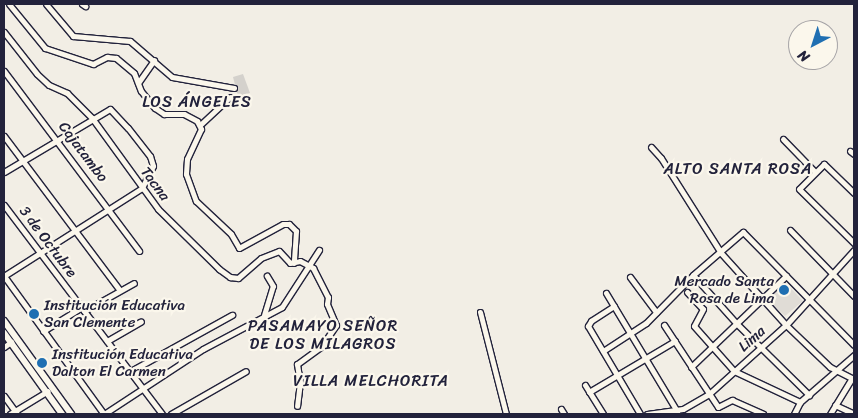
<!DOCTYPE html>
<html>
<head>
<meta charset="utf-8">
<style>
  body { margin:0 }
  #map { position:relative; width:858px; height:418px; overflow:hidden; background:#f2eee5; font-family:Sriracha,sans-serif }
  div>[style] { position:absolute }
  .built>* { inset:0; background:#e0dcd6 }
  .green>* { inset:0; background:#d4d1cc }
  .roads { filter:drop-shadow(1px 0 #22223b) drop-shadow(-1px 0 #22223b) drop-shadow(0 1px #22223b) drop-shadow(0 -1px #22223b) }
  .minor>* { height:5px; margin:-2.5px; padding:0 2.5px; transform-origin:2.5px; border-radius:2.5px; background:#fbf7ec }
  .tertiary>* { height:6px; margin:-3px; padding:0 3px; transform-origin:3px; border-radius:3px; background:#fbf7ec }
  .dots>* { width:14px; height:14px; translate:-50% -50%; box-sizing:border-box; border:2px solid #fbf7ec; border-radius:50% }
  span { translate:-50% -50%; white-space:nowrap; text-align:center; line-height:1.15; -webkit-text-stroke:4.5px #fbf7ec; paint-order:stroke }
  .street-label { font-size:15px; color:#22223b }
  .poi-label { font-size:15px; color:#22223b }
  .right { translate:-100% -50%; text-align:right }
  .left { translate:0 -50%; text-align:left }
  .neighbourhood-label { font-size:16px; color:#22223b; letter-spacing:1px }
  .frame { position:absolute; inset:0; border:5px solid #22223b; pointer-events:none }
  .north { position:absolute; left:788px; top:20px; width:50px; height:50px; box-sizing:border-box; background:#fbf7ec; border:1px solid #a4a2a5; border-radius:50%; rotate:220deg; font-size:14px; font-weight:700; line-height:20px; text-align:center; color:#22223b }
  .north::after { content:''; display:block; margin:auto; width:18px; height:22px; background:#1f6fb2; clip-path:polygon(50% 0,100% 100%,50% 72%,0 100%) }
</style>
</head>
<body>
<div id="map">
  <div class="built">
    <i style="clip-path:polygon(784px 281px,803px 301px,785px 316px,767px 299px)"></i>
  </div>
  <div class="green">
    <i style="clip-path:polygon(243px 74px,250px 93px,238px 96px,233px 77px)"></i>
  </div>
  <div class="roads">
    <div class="minor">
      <i style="left:9px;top:4px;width:57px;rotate:50.7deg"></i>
      <i style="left:45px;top:48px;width:51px;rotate:18.4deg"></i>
      <i style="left:93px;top:64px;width:16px;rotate:-27deg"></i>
      <i style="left:107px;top:57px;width:9px;rotate:6deg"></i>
      <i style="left:116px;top:58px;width:23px;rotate:40deg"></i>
      <i style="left:134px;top:73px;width:19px;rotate:69deg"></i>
      <i style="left:141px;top:91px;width:22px;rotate:51deg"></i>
      <i style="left:155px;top:108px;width:11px;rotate:34deg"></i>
      <i style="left:164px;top:114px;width:20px"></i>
      <i style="left:184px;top:114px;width:15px;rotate:28deg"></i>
      <i style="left:197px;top:121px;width:9px;rotate:63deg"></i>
      <i style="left:201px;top:129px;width:33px;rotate:115deg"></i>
      <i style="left:187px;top:159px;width:15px;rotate:94deg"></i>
      <i style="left:186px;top:174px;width:29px;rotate:70deg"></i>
      <i style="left:196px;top:201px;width:48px;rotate:43.3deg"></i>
      <i style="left:231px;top:234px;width:16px;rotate:60deg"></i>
      <i style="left:239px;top:248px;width:50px;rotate:-28.6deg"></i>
      <i style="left:283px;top:224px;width:6px"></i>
      <i style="left:289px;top:224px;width:10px;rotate:45deg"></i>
      <i style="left:296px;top:231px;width:32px;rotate:94deg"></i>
      <i style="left:46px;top:4px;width:42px;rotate:49.8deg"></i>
      <i style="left:73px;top:36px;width:57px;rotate:5deg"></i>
      <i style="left:130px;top:41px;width:55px;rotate:40.6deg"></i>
      <i style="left:172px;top:77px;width:63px;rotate:10.1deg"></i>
      <i style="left:82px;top:4px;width:4px;rotate:34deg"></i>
      <i style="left:4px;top:32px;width:53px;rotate:51.8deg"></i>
      <i style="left:37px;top:74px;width:16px;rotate:43deg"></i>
      <i style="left:49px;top:85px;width:20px;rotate:24deg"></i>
      <i style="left:67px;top:93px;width:35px;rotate:45deg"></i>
      <i style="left:92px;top:118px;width:112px;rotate:54deg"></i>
      <i style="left:158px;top:209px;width:86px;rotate:44.5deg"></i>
      <i style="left:219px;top:269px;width:14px;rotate:36deg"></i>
      <i style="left:230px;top:277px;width:8px;rotate:7deg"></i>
      <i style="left:238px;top:278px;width:30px;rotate:-41deg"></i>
      <i style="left:261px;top:258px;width:19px;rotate:-21deg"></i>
      <i style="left:279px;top:251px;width:16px;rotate:47deg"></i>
      <i style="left:290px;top:263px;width:10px;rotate:-11deg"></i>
      <i style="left:300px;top:261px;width:15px;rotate:28deg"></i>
      <i style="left:313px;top:268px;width:33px;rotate:63deg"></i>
      <i style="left:328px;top:297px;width:7px;rotate:98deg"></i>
      <i style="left:327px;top:304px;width:23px;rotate:67deg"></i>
      <i style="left:336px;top:325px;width:25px;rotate:124deg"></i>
      <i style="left:322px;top:346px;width:31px;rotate:144deg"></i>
      <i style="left:297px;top:364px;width:18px;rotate:81deg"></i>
      <i style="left:300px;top:382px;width:24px;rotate:97deg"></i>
      <i style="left:4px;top:71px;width:225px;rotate:53.1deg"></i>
      <i style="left:138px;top:83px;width:28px;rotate:-55deg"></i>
      <i style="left:200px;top:125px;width:41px;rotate:-43deg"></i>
      <i style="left:4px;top:136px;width:191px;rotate:53.1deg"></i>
      <i style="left:783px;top:139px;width:45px;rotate:45.9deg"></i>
      <i style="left:651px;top:147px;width:15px;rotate:48deg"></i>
      <i style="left:661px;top:158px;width:112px;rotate:57.7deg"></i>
      <i style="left:721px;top:253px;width:97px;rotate:47.9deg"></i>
      <i style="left:786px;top:325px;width:61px;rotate:43.7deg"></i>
      <i style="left:830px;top:367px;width:27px;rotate:27deg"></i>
      <i style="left:850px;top:151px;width:5px;rotate:37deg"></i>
      <i style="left:4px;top:172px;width:123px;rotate:-30.7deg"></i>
      <i style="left:110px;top:109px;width:26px;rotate:47deg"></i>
      <i style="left:128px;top:128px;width:36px;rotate:52deg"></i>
      <i style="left:150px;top:156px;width:10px;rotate:73deg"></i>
      <i style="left:153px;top:166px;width:25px;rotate:117deg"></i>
      <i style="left:142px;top:188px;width:164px;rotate:147.5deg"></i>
      <i style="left:854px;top:193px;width:42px;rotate:-136deg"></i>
      <i style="left:824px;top:164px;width:35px;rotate:135deg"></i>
      <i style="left:799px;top:189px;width:77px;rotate:44.5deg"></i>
      <i style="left:4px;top:205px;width:262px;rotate:52.9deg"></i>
      <i style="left:790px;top:230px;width:92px;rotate:45.9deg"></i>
      <i style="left:693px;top:275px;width:64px;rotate:48.1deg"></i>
      <i style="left:736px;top:323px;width:103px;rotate:44.6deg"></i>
      <i style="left:4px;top:276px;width:170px;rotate:54.1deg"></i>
      <i style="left:630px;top:277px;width:44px;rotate:53.4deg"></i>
      <i style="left:687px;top:292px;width:23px;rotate:47deg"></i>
      <i style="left:703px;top:309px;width:19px;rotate:118deg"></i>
      <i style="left:694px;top:326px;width:60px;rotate:48.4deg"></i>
      <i style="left:734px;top:371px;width:73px;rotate:25.2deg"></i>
      <i style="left:606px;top:293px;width:138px;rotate:59deg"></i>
      <i style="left:614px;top:306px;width:27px;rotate:147deg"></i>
      <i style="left:591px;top:321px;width:6px;rotate:121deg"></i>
      <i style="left:588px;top:326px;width:102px;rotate:59.4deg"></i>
      <i style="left:84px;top:311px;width:57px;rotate:-29.2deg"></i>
      <i style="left:480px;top:312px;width:105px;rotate:75.7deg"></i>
      <i style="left:264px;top:315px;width:30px;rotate:-73deg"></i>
      <i style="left:273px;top:286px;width:12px;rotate:-121deg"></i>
      <i style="left:664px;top:325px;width:98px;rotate:56.6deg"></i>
      <i style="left:43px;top:331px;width:46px;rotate:-31.6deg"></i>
      <i style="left:107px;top:341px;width:39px;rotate:-30deg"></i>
      <i style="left:4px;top:347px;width:9px;rotate:-36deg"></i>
      <i style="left:603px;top:351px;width:51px;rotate:-33.1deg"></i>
      <i style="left:646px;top:323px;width:67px;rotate:-45.6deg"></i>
      <i style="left:693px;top:275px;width:66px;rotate:-40.7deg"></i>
      <i style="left:743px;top:232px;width:158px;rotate:45.5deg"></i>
      <i style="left:691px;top:367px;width:132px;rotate:-43.8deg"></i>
      <i style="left:129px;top:372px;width:118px;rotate:-29deg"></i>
      <i style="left:585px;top:385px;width:34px;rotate:58deg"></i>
      <i style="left:589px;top:392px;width:100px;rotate:-30.7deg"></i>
      <i style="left:4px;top:396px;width:22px;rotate:54deg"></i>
      <i style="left:835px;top:405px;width:21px;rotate:25deg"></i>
      <i style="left:718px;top:407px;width:16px;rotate:-27deg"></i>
      <i style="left:732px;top:400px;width:34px;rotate:24deg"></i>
      <i style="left:561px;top:409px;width:6px;rotate:59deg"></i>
      <i style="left:10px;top:414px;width:44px;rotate:-31.2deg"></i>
      <i style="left:104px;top:414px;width:118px;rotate:-33.3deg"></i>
      <i style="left:203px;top:349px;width:89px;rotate:-28deg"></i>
      <i style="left:282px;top:307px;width:68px;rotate:-57deg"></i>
      <i style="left:171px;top:414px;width:86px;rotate:-29.8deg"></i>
      <i style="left:647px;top:414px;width:36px;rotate:-8deg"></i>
      <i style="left:683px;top:409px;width:30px;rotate:-30deg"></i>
      <i style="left:709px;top:394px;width:103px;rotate:-41.9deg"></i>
      <i style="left:786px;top:325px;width:101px;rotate:-47.8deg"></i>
      <i style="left:794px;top:414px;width:13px;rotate:-63deg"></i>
      <i style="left:800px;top:402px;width:72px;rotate:-41deg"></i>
      <i style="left:830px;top:414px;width:42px;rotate:-58.6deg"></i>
    </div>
    <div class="tertiary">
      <i style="left:4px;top:321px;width:115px;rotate:54.2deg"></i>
      <i style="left:4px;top:333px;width:100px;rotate:54.4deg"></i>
    </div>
  </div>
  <div class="dots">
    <i style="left:784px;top:290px;background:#1f6fb2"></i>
    <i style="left:34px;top:314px;background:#1f6fb2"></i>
    <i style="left:42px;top:363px;background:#1f6fb2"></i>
  </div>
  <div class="street-label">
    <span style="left:83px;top:152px;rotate:53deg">Cajatambo</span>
    <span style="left:155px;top:184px;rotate:53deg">Tacna</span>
    <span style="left:48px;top:242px;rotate:53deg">3 de Octubre</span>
    <span style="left:752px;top:339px;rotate:-42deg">Lima</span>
  </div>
  <div class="poi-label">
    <span class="right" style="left:774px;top:290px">Mercado Santa<br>Rosa de Lima</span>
    <span class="left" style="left:44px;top:314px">Institución Educativa<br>San Clemente</span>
    <span class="left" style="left:52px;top:363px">Institución Educativa<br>Dalton El Carmen</span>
  </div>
  <div class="neighbourhood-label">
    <span style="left:197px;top:102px">LOS ÁNGELES</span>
    <span style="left:738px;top:169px">ALTO SANTA ROSA</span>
    <span style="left:323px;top:335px">PASAMAYO SEÑOR<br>DE LOS MILAGROS</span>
    <span style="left:371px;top:381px">VILLA MELCHORITA</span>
  </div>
  <div class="frame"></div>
  <div class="north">N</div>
</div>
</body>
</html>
